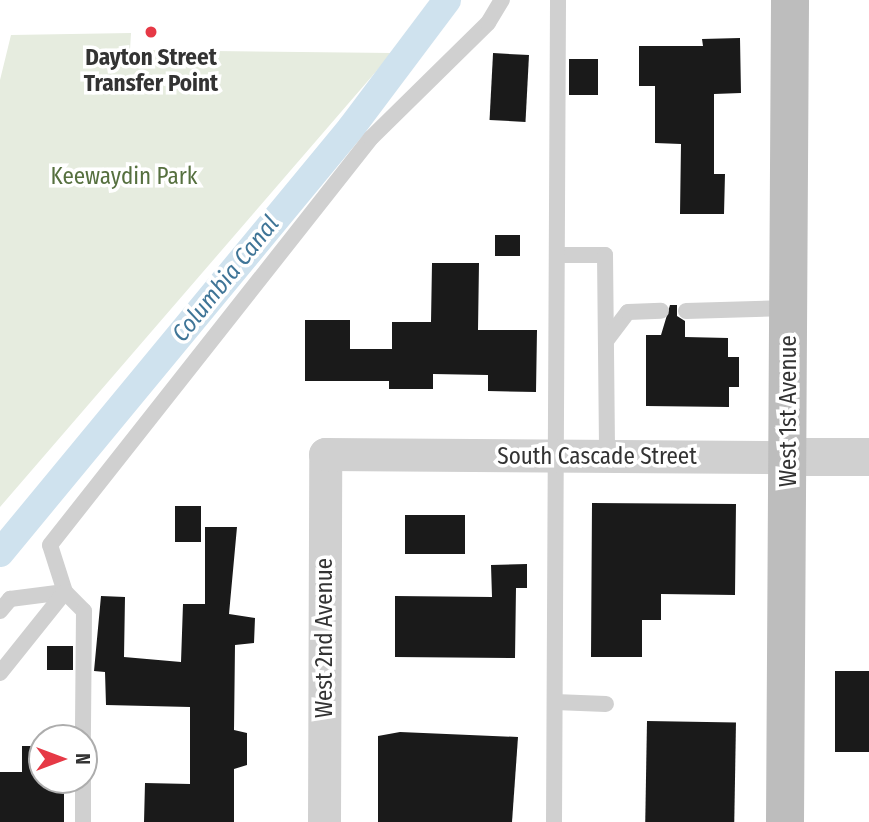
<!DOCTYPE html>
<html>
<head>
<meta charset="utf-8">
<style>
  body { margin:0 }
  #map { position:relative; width:869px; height:822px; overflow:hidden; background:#fff; font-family:"Fira Sans Condensed",sans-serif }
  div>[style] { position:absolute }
  .green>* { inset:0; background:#e6ecdf }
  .canal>* { height:28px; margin:-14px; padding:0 14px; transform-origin:14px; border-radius:14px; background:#cfe2ee }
  .building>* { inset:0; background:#1a1a1a; transform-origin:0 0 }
  .service>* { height:16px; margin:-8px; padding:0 8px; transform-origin:8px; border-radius:8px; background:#d0d0d0 }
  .minor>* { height:33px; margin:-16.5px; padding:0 16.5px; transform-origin:16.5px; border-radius:16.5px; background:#d0d0d0 }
  .tertiary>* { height:38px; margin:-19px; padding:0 19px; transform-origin:19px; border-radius:19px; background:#d0d0d0 }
  .secondary>* { height:38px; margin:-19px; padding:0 19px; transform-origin:19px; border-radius:19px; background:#bdbdbd }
  .dots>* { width:19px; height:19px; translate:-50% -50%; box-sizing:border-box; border:4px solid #fff; border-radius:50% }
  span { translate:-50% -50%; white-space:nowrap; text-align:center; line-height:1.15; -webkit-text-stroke:7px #fff; paint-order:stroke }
  .poi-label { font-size:23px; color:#333; font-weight:700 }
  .park-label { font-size:23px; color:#56703f }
  .street-label { font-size:23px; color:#333 }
  .water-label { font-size:24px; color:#3f7597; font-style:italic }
  .north { position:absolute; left:28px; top:724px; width:70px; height:70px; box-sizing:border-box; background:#fff; border:2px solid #adadad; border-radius:50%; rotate:90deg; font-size:19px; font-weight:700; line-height:28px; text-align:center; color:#333 }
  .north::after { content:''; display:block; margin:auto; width:24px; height:32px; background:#e63946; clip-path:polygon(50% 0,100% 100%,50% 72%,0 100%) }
</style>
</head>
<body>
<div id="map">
  <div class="green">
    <i style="clip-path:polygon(131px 33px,130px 50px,392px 53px,0 507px,0 80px,11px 35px)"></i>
  </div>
  <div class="canal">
    <i style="left:0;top:553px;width:551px;rotate:-50.45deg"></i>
    <i style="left:351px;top:128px;width:160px;rotate:-53.1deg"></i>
  </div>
  <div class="building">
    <i style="clip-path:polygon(740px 38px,741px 93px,714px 94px,714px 174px,725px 174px,724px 214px,680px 214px,681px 144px,655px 143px,655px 86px,639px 86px,639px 46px,703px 46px,702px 39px)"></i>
    <i style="left:529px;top:55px;width:67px;height:36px;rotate:93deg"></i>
    <i style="left:569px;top:59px;width:29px;height:36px"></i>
    <i style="left:495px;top:235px;width:25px;height:21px"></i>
    <i style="clip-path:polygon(432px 263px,479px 263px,478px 330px,537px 330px,536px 392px,488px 391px,488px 375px,433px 374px,433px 389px,389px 389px,389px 381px,305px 381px,305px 320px,350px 320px,350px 349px,392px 349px,392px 322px,431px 322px)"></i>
    <i style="clip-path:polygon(670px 305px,677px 305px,677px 316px,685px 321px,685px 337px,728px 338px,728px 357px,739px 357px,739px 387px,729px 387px,729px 407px,646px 406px,646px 335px,661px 335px)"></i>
    <i style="clip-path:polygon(592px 503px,736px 504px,735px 595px,661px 594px,661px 620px,642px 620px,642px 657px,591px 657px)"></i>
    <i style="left:175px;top:506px;width:26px;height:36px"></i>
    <i style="left:465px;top:515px;width:39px;height:60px;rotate:90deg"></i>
    <i style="clip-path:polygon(205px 527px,237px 527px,229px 614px,255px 618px,254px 643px,235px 645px,234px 730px,247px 733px,247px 765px,234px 769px,234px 822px,144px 822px,145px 783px,190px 784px,190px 707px,106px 705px,105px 672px,94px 671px,101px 596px,125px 597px,124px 657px,181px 662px,183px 604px,205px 604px)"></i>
    <i style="clip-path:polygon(527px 564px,527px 588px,516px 588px,515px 658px,395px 657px,395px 596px,492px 597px,491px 565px)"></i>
    <i style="left:47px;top:646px;width:26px;height:24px"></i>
    <i style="left:835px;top:671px;width:34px;height:81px"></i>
    <i style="left:647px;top:721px;width:89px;height:101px;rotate:1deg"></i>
    <i style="clip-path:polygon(400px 732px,518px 737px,512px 822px,378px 822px,378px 736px)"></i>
    <i style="clip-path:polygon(22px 746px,42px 746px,42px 780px,64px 780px,64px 822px,0 822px,0 772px,22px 772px)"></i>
  </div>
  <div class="service">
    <i style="left:557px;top:255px;width:48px"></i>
    <i style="left:605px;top:255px;width:201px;rotate:89.4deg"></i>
    <i style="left:686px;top:311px;width:102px;rotate:-1.7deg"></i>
    <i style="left:606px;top:341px;width:36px;rotate:-53deg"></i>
    <i style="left:628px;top:312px;width:33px;rotate:-2deg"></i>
    <i style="left:0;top:611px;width:16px;rotate:-50deg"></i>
    <i style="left:10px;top:599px;width:55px;rotate:-7.3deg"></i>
    <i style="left:65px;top:592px;width:49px;rotate:-107.7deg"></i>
    <i style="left:50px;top:545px;width:518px;rotate:-51.74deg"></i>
    <i style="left:371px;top:138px;width:164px;rotate:-44.5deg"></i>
    <i style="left:488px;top:23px;width:27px;rotate:-59deg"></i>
    <i style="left:0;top:673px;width:104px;rotate:-51.3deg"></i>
    <i style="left:65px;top:592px;width:27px;rotate:45deg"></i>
    <i style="left:84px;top:611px;width:127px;rotate:90.5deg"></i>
    <i style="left:555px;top:702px;width:51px;rotate:2.2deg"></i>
    <i style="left:83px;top:822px;width:42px;rotate:-90deg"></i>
    <i style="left:554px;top:822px;width:822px;rotate:-89.72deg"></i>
  </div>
  <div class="minor">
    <i style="left:324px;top:822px;width:368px;rotate:-89.8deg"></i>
    <i style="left:325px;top:454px;width:462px;rotate:0.4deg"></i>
  </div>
  <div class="tertiary">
    <i style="left:787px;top:457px;width:82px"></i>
  </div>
  <div class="secondary">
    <i style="left:785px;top:822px;width:822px;rotate:-89.65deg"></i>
  </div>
  <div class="dots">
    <i style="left:151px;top:32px;background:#e63946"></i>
  </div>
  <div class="poi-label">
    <span style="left:151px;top:70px">Dayton Street<br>Transfer Point</span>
  </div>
  <div class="park-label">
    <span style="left:124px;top:176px">Keewaydin Park</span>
  </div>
  <div class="street-label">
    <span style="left:788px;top:411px;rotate:-90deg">West 1st Avenue</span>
    <span style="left:597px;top:456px">South Cascade Street</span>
    <span style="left:324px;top:638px;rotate:-90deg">West 2nd Avenue</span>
  </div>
  <div class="water-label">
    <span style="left:226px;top:279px;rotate:-51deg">Columbia Canal</span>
  </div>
  <div class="north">N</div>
</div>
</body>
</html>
